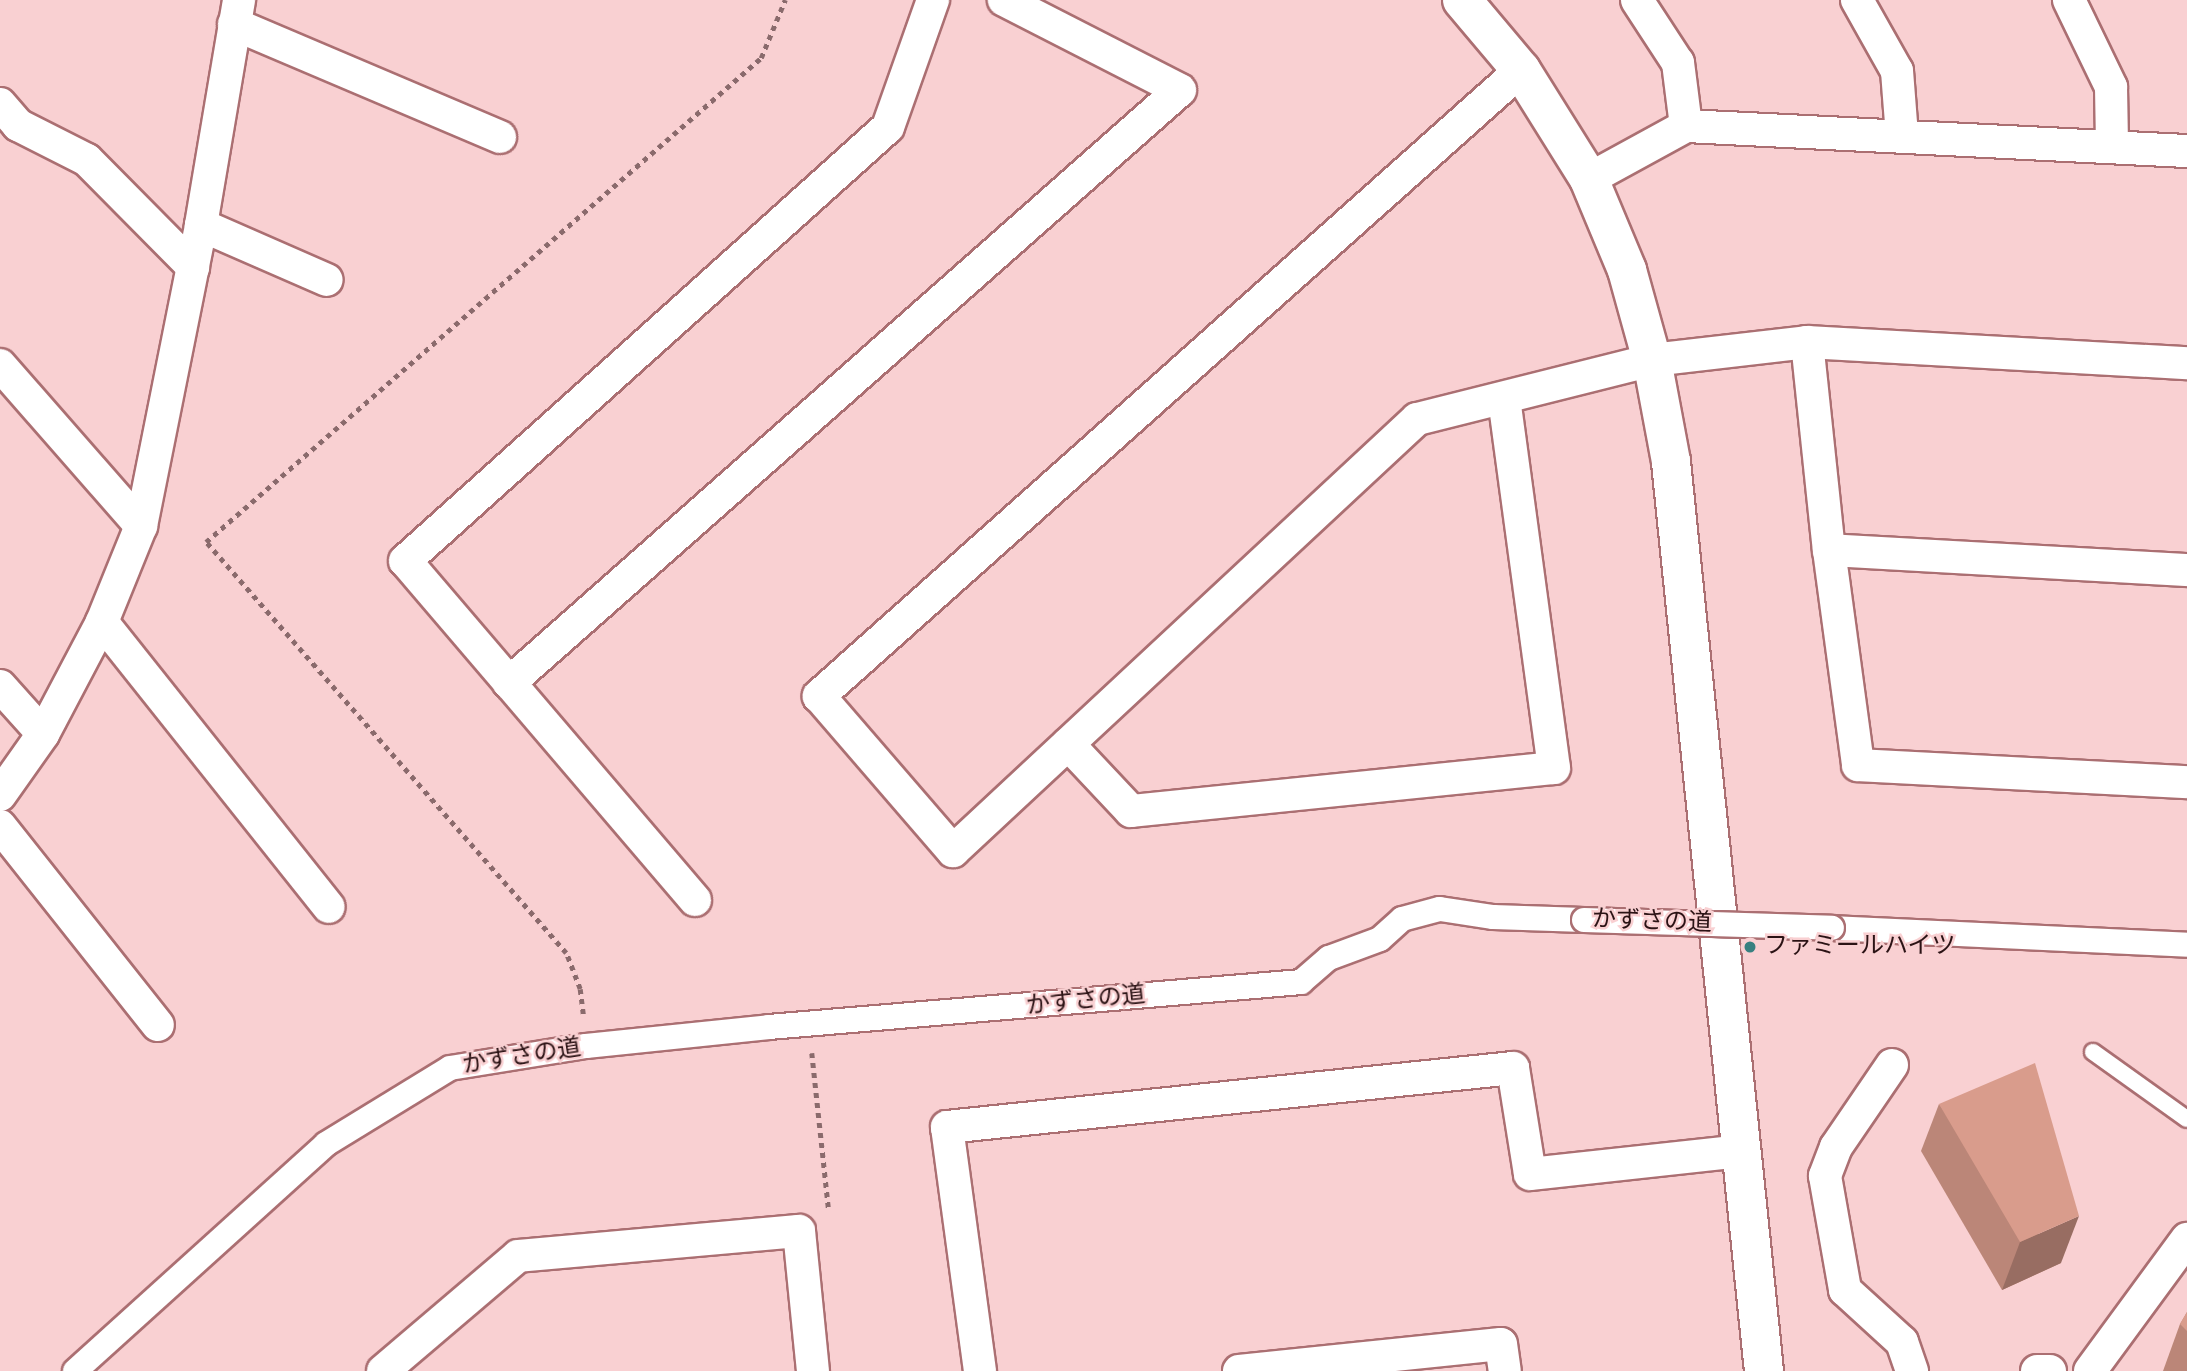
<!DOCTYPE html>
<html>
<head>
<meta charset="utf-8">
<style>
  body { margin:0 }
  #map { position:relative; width:2187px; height:1371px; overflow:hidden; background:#f9d0d2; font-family:"Alegreya Sans","Noto Sans JP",sans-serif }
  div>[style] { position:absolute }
  .path>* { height:4.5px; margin-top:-2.25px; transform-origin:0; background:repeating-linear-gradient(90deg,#8a6a6c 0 5px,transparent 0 10px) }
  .roads { filter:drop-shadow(2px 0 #ab6f72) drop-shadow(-2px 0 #ab6f72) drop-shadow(0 2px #ab6f72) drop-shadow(0 -2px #ab6f72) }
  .service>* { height:16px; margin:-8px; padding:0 8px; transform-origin:8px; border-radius:8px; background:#fff }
  .pedestrian>* { height:24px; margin:-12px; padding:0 12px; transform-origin:12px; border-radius:12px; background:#fff }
  .minor>* { height:32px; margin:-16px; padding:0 16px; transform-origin:16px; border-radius:16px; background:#fff }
  .tertiary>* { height:38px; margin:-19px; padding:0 19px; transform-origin:19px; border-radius:19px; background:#fff }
  .bridges { filter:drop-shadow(2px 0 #ab6f72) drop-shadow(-2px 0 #ab6f72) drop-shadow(0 2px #ab6f72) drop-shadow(0 -2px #ab6f72) }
  .pedestrian-bridge>* { height:24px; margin:-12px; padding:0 12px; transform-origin:12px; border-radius:12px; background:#fff }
  .wall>* { inset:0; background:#bb8678 }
  .shaded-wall>* { inset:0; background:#986d62 }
  .building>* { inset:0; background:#d99c8c }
  .dots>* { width:19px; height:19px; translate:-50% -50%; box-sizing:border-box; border:4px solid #f9d0d2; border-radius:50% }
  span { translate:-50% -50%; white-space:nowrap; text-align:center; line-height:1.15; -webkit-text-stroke:5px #f9d0d2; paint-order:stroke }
  .street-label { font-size:24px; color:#2b1315 }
  .poi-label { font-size:24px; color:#2b1315 }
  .left { translate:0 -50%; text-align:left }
</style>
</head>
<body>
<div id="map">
  <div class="path">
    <i style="left:583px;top:1014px;width:25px;rotate:-97deg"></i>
    <i style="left:580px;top:989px;width:39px;rotate:-111deg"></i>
    <i style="left:566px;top:953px;width:546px;rotate:-131.22deg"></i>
    <i style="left:206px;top:542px;width:736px;rotate:-41.09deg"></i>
    <i style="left:761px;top:58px;width:63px;rotate:-67.5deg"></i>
    <i style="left:812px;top:1053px;width:159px;rotate:83.9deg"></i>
  </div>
  <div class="roads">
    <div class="service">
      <i style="left:2093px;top:1052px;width:115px;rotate:35.5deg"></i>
    </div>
    <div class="pedestrian">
      <i style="left:1832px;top:928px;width:355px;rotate:2.7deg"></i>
      <i style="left:75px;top:1371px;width:338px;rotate:-42.1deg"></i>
      <i style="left:326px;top:1144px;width:145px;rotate:-31.5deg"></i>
      <i style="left:450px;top:1068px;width:138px;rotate:-9.2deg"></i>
      <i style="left:586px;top:1046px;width:184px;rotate:-5.9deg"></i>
      <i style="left:769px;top:1027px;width:534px;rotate:-4.83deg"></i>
      <i style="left:1301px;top:982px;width:37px;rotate:-41deg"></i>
      <i style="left:1329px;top:958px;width:54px;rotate:-20.4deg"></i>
      <i style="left:1380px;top:939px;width:30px;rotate:-42deg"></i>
      <i style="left:1402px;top:919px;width:39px;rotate:-15deg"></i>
      <i style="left:1440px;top:909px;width:54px;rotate:8.6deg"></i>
      <i style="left:1493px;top:917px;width:91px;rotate:1.9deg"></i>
    </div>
    <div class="minor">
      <i style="left:1857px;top:0;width:81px;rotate:60.6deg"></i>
      <i style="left:1897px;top:71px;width:65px;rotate:85.6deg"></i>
      <i style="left:2069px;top:0;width:97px;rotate:64.2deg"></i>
      <i style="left:2111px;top:87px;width:60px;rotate:89deg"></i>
      <i style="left:234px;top:24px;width:289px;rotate:23deg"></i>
      <i style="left:1521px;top:70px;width:941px;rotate:138.28deg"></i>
      <i style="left:819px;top:696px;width:205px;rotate:49.2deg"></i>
      <i style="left:953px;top:851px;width:634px;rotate:-42.95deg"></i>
      <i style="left:1417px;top:419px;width:242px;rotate:-14.1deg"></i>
      <i style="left:1652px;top:360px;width:156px;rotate:-6.6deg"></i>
      <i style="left:1807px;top:342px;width:381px;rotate:3.2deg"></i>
      <i style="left:0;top:104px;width:28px;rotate:49deg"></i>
      <i style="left:18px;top:125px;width:77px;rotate:26.9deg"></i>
      <i style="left:87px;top:160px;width:151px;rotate:45.3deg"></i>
      <i style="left:1686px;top:126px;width:502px;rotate:2.86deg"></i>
      <i style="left:1589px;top:179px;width:111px;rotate:-28.7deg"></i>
      <i style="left:1686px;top:126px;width:64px;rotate:-97.2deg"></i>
      <i style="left:1678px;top:63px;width:75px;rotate:-123.1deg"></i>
      <i style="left:201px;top:225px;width:137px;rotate:23.6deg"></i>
      <i style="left:1807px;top:342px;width:209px;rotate:84deg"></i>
      <i style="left:1829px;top:550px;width:359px;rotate:3.2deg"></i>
      <i style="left:0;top:365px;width:214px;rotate:48.8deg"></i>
      <i style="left:1829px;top:550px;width:217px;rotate:82.3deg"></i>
      <i style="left:1858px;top:765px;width:329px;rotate:3deg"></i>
      <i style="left:102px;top:622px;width:364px;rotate:51.5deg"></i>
      <i style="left:509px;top:683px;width:895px;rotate:-41.47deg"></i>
      <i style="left:1180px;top:90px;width:198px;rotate:-152.9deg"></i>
      <i style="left:0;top:686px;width:64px;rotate:48.1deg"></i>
      <i style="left:1068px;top:744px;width:92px;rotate:46.8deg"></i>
      <i style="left:1131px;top:811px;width:425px;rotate:-5.8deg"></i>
      <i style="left:1554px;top:768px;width:371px;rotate:-97.7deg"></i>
      <i style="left:0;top:795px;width:75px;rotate:-54.8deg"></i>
      <i style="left:43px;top:734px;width:127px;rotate:-62.2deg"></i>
      <i style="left:102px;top:622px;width:104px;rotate:-67.9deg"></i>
      <i style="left:141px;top:526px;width:307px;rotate:-78.7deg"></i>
      <i style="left:201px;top:225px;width:228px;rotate:-80.4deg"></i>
      <i style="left:0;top:826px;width:254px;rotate:51.6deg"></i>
      <i style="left:695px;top:900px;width:446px;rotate:-130.5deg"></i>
      <i style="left:405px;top:561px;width:649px;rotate:-41.94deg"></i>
      <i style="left:888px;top:127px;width:135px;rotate:-70.5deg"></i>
      <i style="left:1892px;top:1065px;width:99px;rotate:124.3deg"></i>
      <i style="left:1836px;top:1147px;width:31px;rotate:111deg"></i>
      <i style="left:1825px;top:1176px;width:116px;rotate:80deg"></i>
      <i style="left:1845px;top:1290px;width:77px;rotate:42.4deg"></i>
      <i style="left:1902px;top:1342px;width:31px;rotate:71deg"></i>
      <i style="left:383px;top:1371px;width:177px;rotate:-40.4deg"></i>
      <i style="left:518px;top:1256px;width:282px;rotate:-5.1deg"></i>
      <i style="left:799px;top:1231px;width:141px;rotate:84.3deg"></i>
      <i style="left:980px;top:1371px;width:246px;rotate:-97.7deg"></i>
      <i style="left:947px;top:1127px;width:569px;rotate:-5.95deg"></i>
      <i style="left:1513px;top:1068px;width:107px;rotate:80.9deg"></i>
      <i style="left:1530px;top:1174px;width:214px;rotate:-6.2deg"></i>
      <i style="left:1239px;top:1371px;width:263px;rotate:-5.9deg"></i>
      <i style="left:1501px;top:1344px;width:27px;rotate:82deg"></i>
      <i style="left:2037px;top:1371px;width:13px"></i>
      <i style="left:2090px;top:1371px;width:164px;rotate:-53.7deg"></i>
    </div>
    <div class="tertiary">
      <i style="left:1462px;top:0;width:92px;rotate:49.9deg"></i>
      <i style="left:1521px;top:70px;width:128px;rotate:58deg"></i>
      <i style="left:1589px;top:179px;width:99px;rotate:67.3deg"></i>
      <i style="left:1627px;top:270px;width:93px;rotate:74.5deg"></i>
      <i style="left:1652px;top:360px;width:104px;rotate:79.4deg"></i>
      <i style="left:1671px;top:462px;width:914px;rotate:84.16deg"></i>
    </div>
  </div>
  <div class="bridges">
    <div class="pedestrian-bridge">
      <i style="left:1584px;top:920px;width:248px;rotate:1.8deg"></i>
    </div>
  </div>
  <div class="wall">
    <i style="clip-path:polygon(1939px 1104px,2061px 1263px,2002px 1290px,1921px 1151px)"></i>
    <i style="clip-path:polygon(2187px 1312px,2187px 1371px,2163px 1371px,2180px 1324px)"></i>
  </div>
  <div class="shaded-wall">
    <i style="clip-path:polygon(2079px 1216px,2061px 1263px,2002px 1290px,2020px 1242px)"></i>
  </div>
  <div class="building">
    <i style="clip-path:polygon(2035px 1063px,2079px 1216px,2020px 1242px,1939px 1104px)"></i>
    <i style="clip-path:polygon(2187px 1312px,2187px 1331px,2180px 1324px)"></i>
  </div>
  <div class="dots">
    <i style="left:1750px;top:947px;background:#388080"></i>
  </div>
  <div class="street-label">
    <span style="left:1652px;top:922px;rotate:2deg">かずさの道</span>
    <span style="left:1086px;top:1001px;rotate:-6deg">かずさの道</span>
    <span style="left:522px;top:1057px;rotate:-9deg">かずさの道</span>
  </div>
  <div class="poi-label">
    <span class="left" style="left:1764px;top:947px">ファミールハイツ</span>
  </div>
</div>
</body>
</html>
